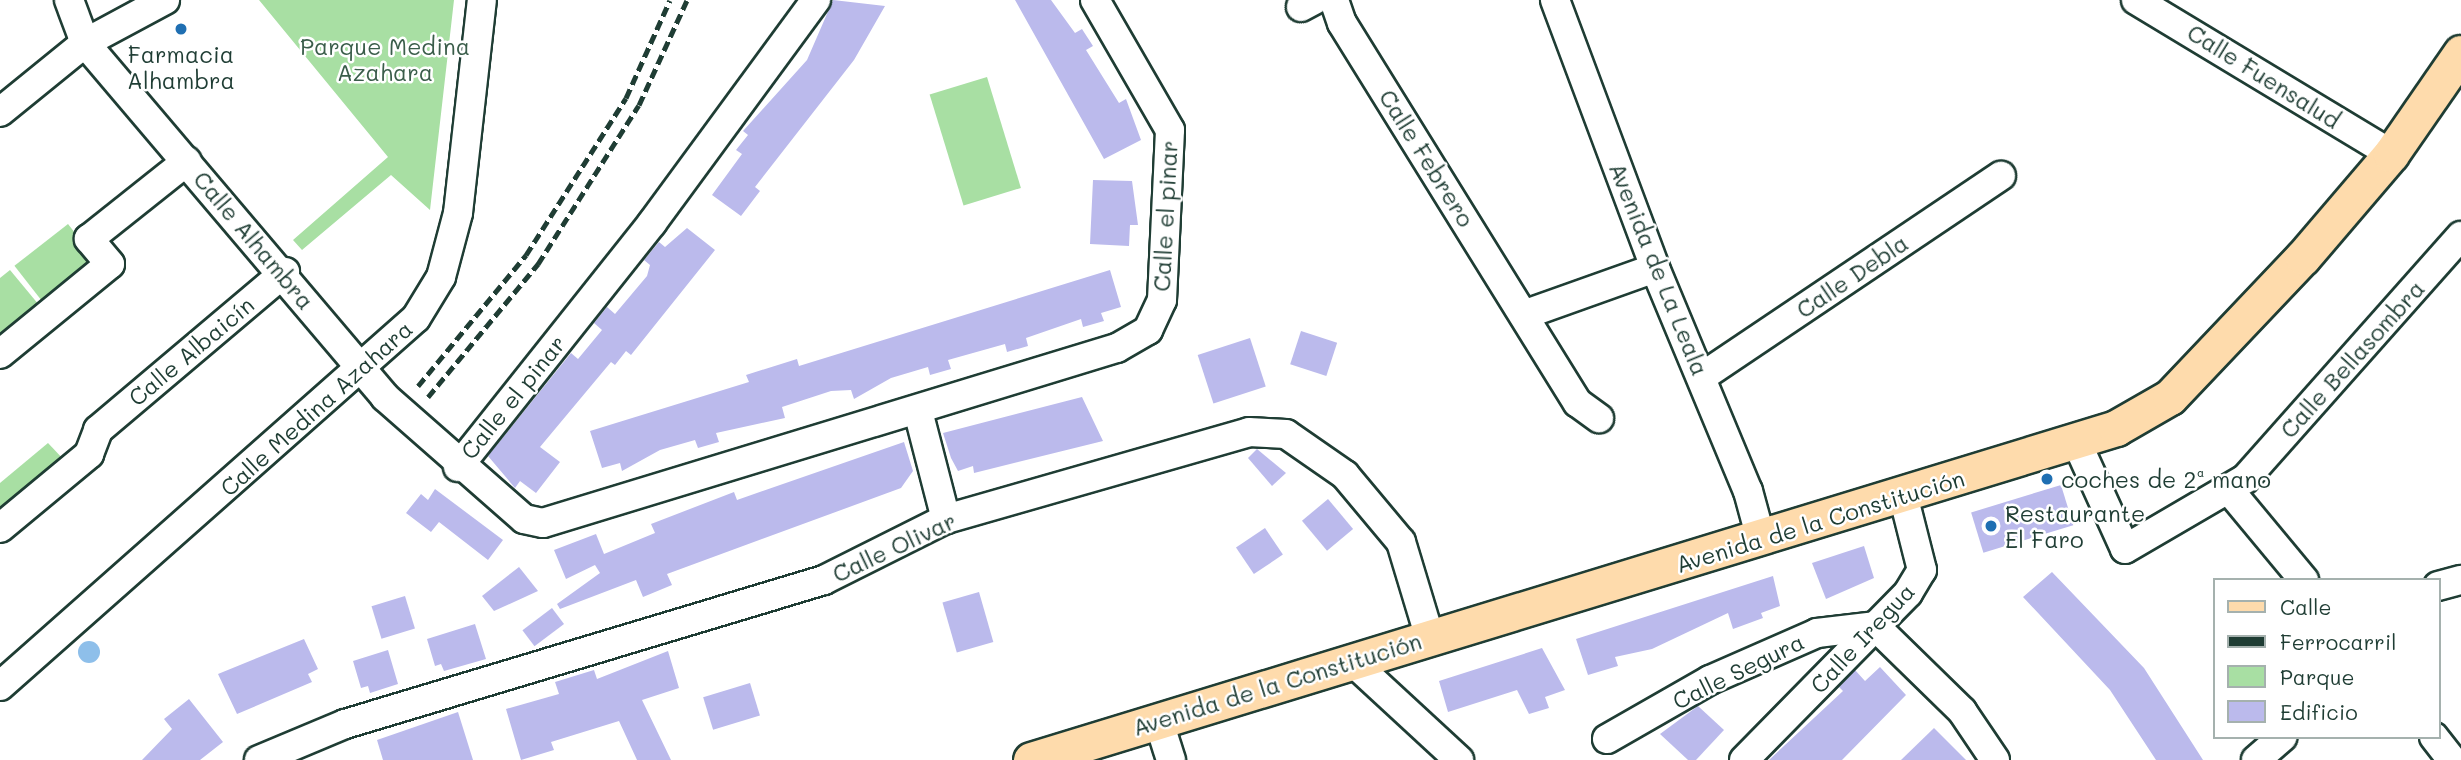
<!DOCTYPE html>
<html>
<head>
<meta charset="utf-8">
<style>
  body { margin:0 }
  #map { position:relative; width:2461px; height:760px; overflow:hidden; background:#fff; font-family:Mali,sans-serif }
  div>[style] { position:absolute }
  .green>* { inset:0; background:#a8dfa3; transform-origin:0 0 }
  .water>* { inset:0; background:#8ebfea }
  .round { border-radius:50% }
  .building>* { inset:0; background:#bbbaec; transform-origin:0 0 }
  .roads { filter:drop-shadow(2px 0 #1f3d34) drop-shadow(-2px 0 #1f3d34) drop-shadow(0 2px #1f3d34) drop-shadow(0 -2px #1f3d34) }
  .minor>* { height:28px; margin:-14px; padding:0 14px; transform-origin:14px; border-radius:14px; background:#fff }
  .major>* { height:35px; margin:-17.5px; padding:0 17.5px; transform-origin:17.5px; border-radius:17.5px; background:#fedbac }
  .rail>* { height:5px; margin-top:-2.5px; transform-origin:0; background:repeating-linear-gradient(90deg,#1f3d34 0 10px,transparent 0 15px) }
  .dots>* { width:19px; height:19px; translate:-50% -50%; box-sizing:border-box; border:4px solid #fff; border-radius:50% }
  span { translate:-50% -50%; white-space:nowrap; text-align:center; line-height:1.15; -webkit-text-stroke:5px #fff; paint-order:stroke }
  .park-label { font-size:23px; color:#3a5d4a }
  .poi-label { font-size:23px; color:#1f3d34 }
  .left { translate:0 -50%; text-align:left }
  .street-label { font-size:23px; color:#1f3d34 }
  .legend { position:absolute; left:2213px; top:578px; width:228px; height:161px; box-sizing:border-box; background:#fff; border:2px solid #a5b1ae; margin:0; padding:9px 12px; list-style:none; font-size:21px; color:#1f3d34 }
  .legend li { display:flex; align-items:center; gap:14px; height:35px }
  .legend b { width:35px; border:2px solid #a5b1ae }
</style>
</head>
<body>
<div id="map">
  <div class="green">
    <i style="clip-path:polygon(259px 0,454px 0,430px 210px,391px 175px,302px 250px,293px 240px,388px 157px)"></i>
    <i style="left:987px;top:77px;width:116px;height:60px;rotate:73deg"></i>
    <i style="left:68px;top:224px;width:46px;height:68px;rotate:52deg"></i>
    <i style="clip-path:polygon(10px 270px,44px 311px,0 346px,0 278px)"></i>
    <i style="clip-path:polygon(48px 443px,65px 461px,0 513px,0 483px)"></i>
  </div>
  <div class="water">
    <i class="round" style="left:78px;top:641px;width:22px;height:22px"></i>
  </div>
  <div class="building">
    <i style="clip-path:polygon(833px 0,885px 6px,854px 60px,755px 187px,760px 191px,741px 216px,712px 195px,742px 154px,736px 150px,748px 135px,743px 131px,807px 60px)"></i>
    <i style="clip-path:polygon(1015px 0,1051px 0,1075px 33px,1082px 29px,1093px 46px,1086px 50px,1119px 103px,1126px 99px,1141px 140px,1104px 159px)"></i>
    <i style="clip-path:polygon(1093px 180px,1132px 181px,1138px 225px,1130px 225px,1129px 246px,1090px 244px)"></i>
    <i style="clip-path:polygon(687px 228px,715px 250px,631px 355px,626px 351px,615px 365px,611px 362px,540px 447px,560px 462px,536px 493px,520px 481px,515px 488px,488px 456px,571px 353px,578px 359px,602px 330px,594px 323px,607px 307px,615px 314px,647px 276px,650px 265px,644px 260px,659px 242px,665px 247px)"></i>
    <i style="clip-path:polygon(1110px 270px,1121px 307px,1101px 313px,1104px 321px,1083px 327px,1081px 319px,1026px 338px,1028px 346px,1007px 352px,1005px 344px,948px 360px,951px 369px,930px 375px,928px 367px,891px 378px,854px 399px,851px 390px,831px 391px,782px 407px,785px 418px,716px 433px,719px 442px,698px 448px,695px 440px,660px 450px,622px 471px,620px 463px,602px 468px,590px 431px,749px 382px,746px 375px,797px 359px,799px 366px)"></i>
    <i style="left:1301px;top:331px;width:38px;height:35px;rotate:18deg"></i>
    <i style="left:1250px;top:338px;width:51px;height:55px;rotate:72deg"></i>
    <i style="clip-path:polygon(1082px 397px,1103px 441px,974px 473px,973px 466px,958px 471px,951px 458px,943px 433px)"></i>
    <i style="clip-path:polygon(904px 442px,913px 471px,901px 488px,667px 574px,672px 585px,643px 597px,636px 580px,560px 609px,557px 604px,600px 573px,595px 565px,566px 579px,554px 550px,596px 534px,604px 554px,655px 533px,651px 524px,734px 492px,737px 500px)"></i>
    <i style="clip-path:polygon(1257px 449px,1286px 473px,1272px 486px,1248px 458px)"></i>
    <i style="left:2061px;top:485px;width:42px;height:94px;rotate:73deg"></i>
    <i style="clip-path:polygon(435px 489px,503px 540px,488px 560px,439px 522px,431px 532px,406px 513px,421px 494px,428px 500px)"></i>
    <i style="left:1328px;top:499px;width:39px;height:34px;rotate:50deg"></i>
    <i style="left:1265px;top:528px;width:32px;height:35px;rotate:56deg"></i>
    <i style="clip-path:polygon(1864px 546px,1874px 578px,1826px 599px,1812px 563px)"></i>
    <i style="clip-path:polygon(519px 567px,538px 591px,494px 611px,482px 596px)"></i>
    <i style="clip-path:polygon(2052px 572px,2144px 668px,2203px 760px,2156px 760px,2110px 690px,2023px 597px)"></i>
    <i style="clip-path:polygon(1773px 576px,1780px 606px,1761px 613px,1763px 618px,1733px 629px,1728px 613px,1652px 649px,1615px 657px,1618px 666px,1588px 675px,1576px 639px)"></i>
    <i style="left:979px;top:592px;width:52px;height:38px;rotate:74deg"></i>
    <i style="left:405px;top:596px;width:34px;height:35px;rotate:73deg"></i>
    <i style="left:552px;top:608px;width:20px;height:37px;rotate:53deg"></i>
    <i style="clip-path:polygon(475px 624px,486px 659px,444px 671px,441px 664px,435px 666px,427px 639px)"></i>
    <i style="clip-path:polygon(304px 639px,318px 669px,308px 674px,312px 682px,237px 714px,218px 674px)"></i>
    <i style="clip-path:polygon(1542px 648px,1565px 690px,1545px 697px,1549px 708px,1529px 714px,1517px 690px,1448px 712px,1439px 681px)"></i>
    <i style="clip-path:polygon(388px 650px,398px 684px,370px 693px,368px 686px,361px 688px,353px 661px)"></i>
    <i style="clip-path:polygon(668px 651px,679px 688px,642px 700px,671px 760px,637px 760px,619px 721px,551px 742px,554px 750px,521px 760px,506px 709px,559px 694px,555px 682px,594px 670px,597px 679px)"></i>
    <i style="clip-path:polygon(1880px 667px,1906px 695px,1842px 760px,1769px 760px,1843px 691px,1839px 687px,1855px 670px,1865px 681px)"></i>
    <i style="left:750px;top:683px;width:34px;height:49px;rotate:73deg"></i>
    <i style="clip-path:polygon(189px 699px,223px 742px,200px 760px,142px 760px,172px 729px,164px 719px)"></i>
    <i style="clip-path:polygon(1698px 706px,1724px 730px,1696px 760px,1688px 760px,1660px 734px)"></i>
    <i style="clip-path:polygon(458px 712px,473px 760px,383px 760px,377px 740px)"></i>
    <i style="clip-path:polygon(1934px 728px,1966px 760px,1901px 760px)"></i>
  </div>
  <div class="roads">
    <div class="minor">
      <i style="left:69px;top:0;width:46px;rotate:69.6deg"></i>
      <i style="left:85px;top:43px;width:464px;rotate:49.7deg"></i>
      <i style="left:385px;top:397px;width:185px;rotate:41.3deg"></i>
      <i style="left:524px;top:519px;width:19px;rotate:12deg"></i>
      <i style="left:543px;top:523px;width:600px;rotate:-16.96deg"></i>
      <i style="left:1117px;top:348px;width:36px;rotate:-30deg"></i>
      <i style="left:1148px;top:330px;width:33px;rotate:-65deg"></i>
      <i style="left:1162px;top:300px;width:170px;rotate:-87.3deg"></i>
      <i style="left:1170px;top:130px;width:150px;rotate:-120deg"></i>
      <i style="left:1334px;top:0;width:24px;rotate:71deg"></i>
      <i style="left:1342px;top:23px;width:447px;rotate:58.2deg"></i>
      <i style="left:1578px;top:403px;width:26px;rotate:36deg"></i>
      <i style="left:1555px;top:0;width:286px;rotate:69.5deg"></i>
      <i style="left:1655px;top:268px;width:242px;rotate:67.4deg"></i>
      <i style="left:1748px;top:491px;width:50px;rotate:74.8deg"></i>
      <i style="left:2136px;top:0;width:298px;rotate:31.1deg"></i>
      <i style="left:1301px;top:7px;width:15px;rotate:-28deg"></i>
      <i style="left:0;top:112px;width:109px;rotate:-39.1deg"></i>
      <i style="left:85px;top:43px;width:91px;rotate:-28.3deg"></i>
      <i style="left:1526px;top:314px;width:137px;rotate:-19.6deg"></i>
      <i style="left:0;top:354px;width:142px;rotate:-39.3deg"></i>
      <i style="left:110px;top:264px;width:33px;rotate:-130deg"></i>
      <i style="left:89px;top:239px;width:125px;rotate:-38.5deg"></i>
      <i style="left:1703px;top:376px;width:359px;rotate:-33.9deg"></i>
      <i style="left:918px;top:411px;width:112px;rotate:75.5deg"></i>
      <i style="left:2077px;top:443px;width:116px;rotate:65.6deg"></i>
      <i style="left:2125px;top:549px;width:139px;rotate:-30.3deg"></i>
      <i style="left:2245px;top:479px;width:325px;rotate:-48.4deg"></i>
      <i style="left:458px;top:467px;width:312px;rotate:-51.5deg"></i>
      <i style="left:652px;top:223px;width:277px;rotate:-53.7deg"></i>
      <i style="left:2230px;top:491px;width:116px;rotate:50.3deg"></i>
      <i style="left:0;top:528px;width:116px;rotate:-39.7deg"></i>
      <i style="left:89px;top:454px;width:26px;rotate:-69deg"></i>
      <i style="left:98px;top:430px;width:245px;rotate:-40.2deg"></i>
      <i style="left:2438px;top:586px;width:24px;rotate:-15deg"></i>
      <i style="left:1354px;top:663px;width:143px;rotate:42.7deg"></i>
      <i style="left:0;top:686px;width:555px;rotate:-41.5deg"></i>
      <i style="left:416px;top:318px;width:48px;rotate:-58.6deg"></i>
      <i style="left:441px;top:277px;width:66px;rotate:-75.1deg"></i>
      <i style="left:458px;top:213px;width:214px;rotate:-83.6deg"></i>
      <i style="left:1158px;top:719px;width:43px;rotate:72.4deg"></i>
      <i style="left:2434px;top:737px;width:29px;rotate:52deg"></i>
      <i style="left:1607px;top:739px;width:119px;rotate:-29.8deg"></i>
      <i style="left:1710px;top:680px;width:117px;rotate:-23.7deg"></i>
      <i style="left:1817px;top:633px;width:58px;rotate:-6.9deg"></i>
      <i style="left:1875px;top:626px;width:122px;rotate:44.3deg"></i>
      <i style="left:1962px;top:711px;width:59px;rotate:56deg"></i>
      <i style="left:259px;top:760px;width:93px;rotate:-22.7deg"></i>
      <i style="left:345px;top:724px;width:500px;rotate:-16.73deg"></i>
      <i style="left:824px;top:580px;width:136px;rotate:-26.6deg"></i>
      <i style="left:946px;top:519px;width:315px;rotate:-16deg"></i>
      <i style="left:1249px;top:432px;width:37px;rotate:3deg"></i>
      <i style="left:1286px;top:434px;width:72px;rotate:34.8deg"></i>
      <i style="left:1345px;top:475px;width:87px;rotate:50.1deg"></i>
      <i style="left:1401px;top:542px;width:100px;rotate:73.2deg"></i>
      <i style="left:1744px;top:760px;width:234px;rotate:-45.5deg"></i>
      <i style="left:1908px;top:593px;width:27px;rotate:-59deg"></i>
      <i style="left:1922px;top:570px;width:77px;rotate:-104.2deg"></i>
      <i style="left:2256px;top:760px;width:35px;rotate:-41deg"></i>
    </div>
    <div class="major">
      <i style="left:1031px;top:760px;width:1135px;rotate:-17.01deg"></i>
      <i style="left:2116px;top:428px;width:62px;rotate:-29.9deg"></i>
      <i style="left:2170px;top:397px;width:193px;rotate:-46.5deg"></i>
      <i style="left:2303px;top:257px;width:135px;rotate:-49.5deg"></i>
      <i style="left:2391px;top:154px;width:123px;rotate:-55.3deg"></i>
    </div>
  </div>
  <div class="rail">
    <i style="left:418px;top:386px;width:170px;rotate:-50.5deg"></i>
    <i style="left:526px;top:255px;width:186px;rotate:-57.5deg"></i>
    <i style="left:626px;top:98px;width:107px;rotate:-65.8deg"></i>
    <i style="left:428px;top:397px;width:173px;rotate:-50.4deg"></i>
    <i style="left:538px;top:264px;width:188px;rotate:-57.6deg"></i>
    <i style="left:639px;top:105px;width:115px;rotate:-65.4deg"></i>
  </div>
  <div class="dots">
    <i style="left:181px;top:29px;background:#1f6fb2"></i>
    <i style="left:2047px;top:479px;background:#1f6fb2"></i>
    <i style="left:1991px;top:526px;background:#1f6fb2"></i>
  </div>
  <div class="park-label">
    <span style="left:385px;top:59px">Parque Medina<br>Azahara</span>
  </div>
  <div class="poi-label">
    <span style="left:181px;top:67px">Farmacia<br>Alhambra</span>
    <span class="left" style="left:2061px;top:479px">coches de 2ª mano</span>
    <span class="left" style="left:2005px;top:526px">Restaurante<br>El Faro</span>
  </div>
  <div class="street-label">
    <span style="left:2264px;top:76px;rotate:32deg">Calle Fuensalud</span>
    <span style="left:1427px;top:158px;rotate:58deg">Calle Febrero</span>
    <span style="left:1165px;top:216px;rotate:-87deg">Calle el pinar</span>
    <span style="left:254px;top:240px;rotate:50deg">Calle Alhambra</span>
    <span style="left:1659px;top:269px;rotate:68deg">Avenida de La Leala</span>
    <span style="left:1852px;top:276px;rotate:-34deg">Calle Debla</span>
    <span style="left:191px;top:351px;rotate:-40deg">Calle Albaicín</span>
    <span style="left:2352px;top:359px;rotate:-48deg">Calle Bellasombra</span>
    <span style="left:513px;top:397px;rotate:-51deg">Calle el pinar</span>
    <span style="left:316px;top:408px;rotate:-42deg">Calle Medina Azahara</span>
    <span style="left:1820px;top:521px;rotate:-17deg">Avenida de la Constitución</span>
    <span style="left:894px;top:547px;rotate:-25deg">Calle Olivar</span>
    <span style="left:1862px;top:638px;rotate:-47deg">Calle Iregua</span>
    <span style="left:1738px;top:671px;rotate:-26deg">Calle Segura</span>
    <span style="left:1277px;top:684px;rotate:-17deg">Avenida de la Constitución</span>
  </div>
  <ul class="legend">
  <li><b style="height:9px;background:#fedbac"></b>Calle</li>
  <li><b style="height:9px;background:#1f3d34"></b>Ferrocarril</li>
  <li><b style="height:19px;background:#a8dfa3"></b>Parque</li>
  <li><b style="height:19px;background:#bbbaec"></b>Edificio</li>
  </ul>
</div>
</body>
</html>
